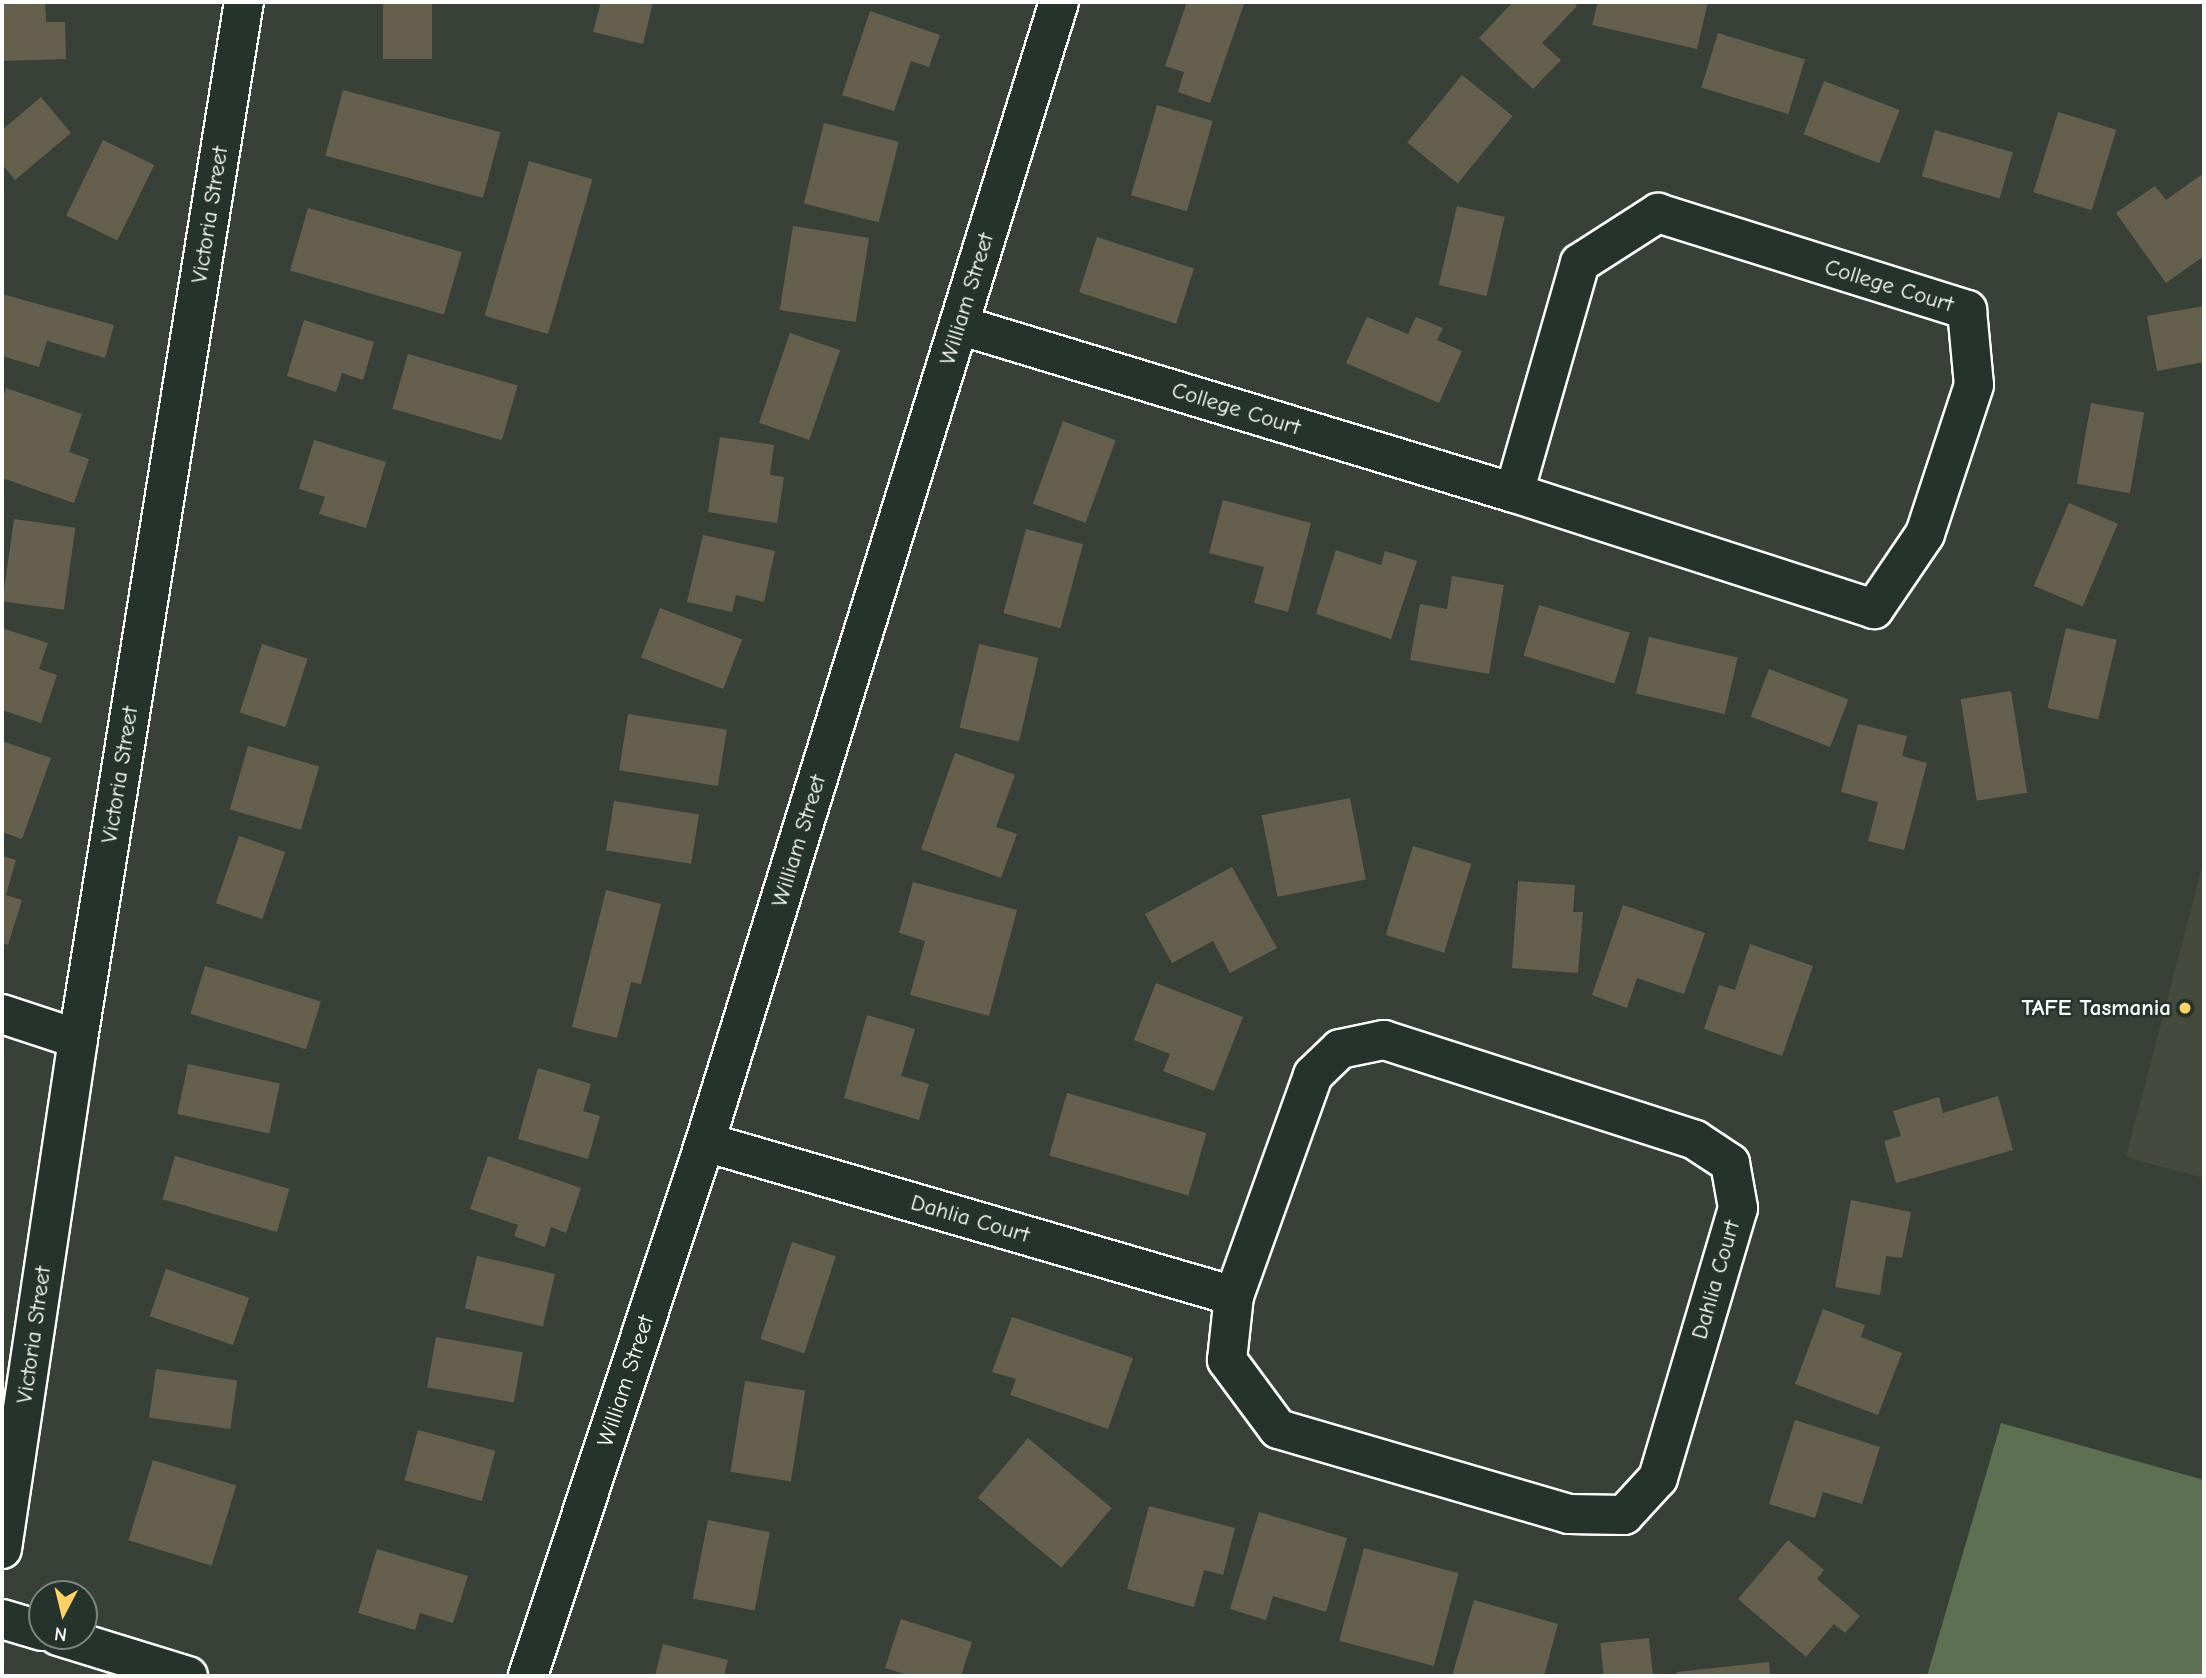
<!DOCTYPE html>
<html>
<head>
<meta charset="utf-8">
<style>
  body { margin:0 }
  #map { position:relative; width:2206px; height:1678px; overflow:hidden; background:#394037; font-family:"Comic Neue",sans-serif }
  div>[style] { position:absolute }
  .built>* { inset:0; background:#464a3e }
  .green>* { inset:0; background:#5e7052 }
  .building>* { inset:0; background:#65604e; transform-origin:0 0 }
  .roads { filter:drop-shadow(2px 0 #fff) drop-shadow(-2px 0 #fff) drop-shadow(0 2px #fff) drop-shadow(0 -2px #fff) }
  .minor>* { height:38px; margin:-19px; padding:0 19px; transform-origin:19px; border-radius:19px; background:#26332d }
  .secondary>* { height:38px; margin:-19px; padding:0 19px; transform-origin:19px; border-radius:19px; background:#26332d }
  .dots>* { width:19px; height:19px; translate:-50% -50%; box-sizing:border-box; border:4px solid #26332d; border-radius:50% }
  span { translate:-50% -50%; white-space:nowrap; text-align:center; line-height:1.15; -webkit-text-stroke:5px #26332d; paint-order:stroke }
  .street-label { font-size:23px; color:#fff }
  .poi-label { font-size:23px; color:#fff; font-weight:700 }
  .right { translate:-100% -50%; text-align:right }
  .frame { position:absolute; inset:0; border:4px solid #fff; pointer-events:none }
  .north { position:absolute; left:28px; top:1580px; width:70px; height:70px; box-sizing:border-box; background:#26332d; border:2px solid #7d8581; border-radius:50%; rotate:187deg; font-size:19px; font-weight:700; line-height:28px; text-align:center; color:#fff }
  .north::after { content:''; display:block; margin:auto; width:24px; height:32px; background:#ffd166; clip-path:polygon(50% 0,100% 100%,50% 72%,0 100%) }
</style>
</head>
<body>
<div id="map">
  <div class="built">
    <i style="clip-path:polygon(2204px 860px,2204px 1178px,2126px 1157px)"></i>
  </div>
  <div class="green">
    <i style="clip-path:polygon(2001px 1423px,2204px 1480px,2204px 1676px,1927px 1676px)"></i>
  </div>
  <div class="building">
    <i style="clip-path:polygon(2px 2px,45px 2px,46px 22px,65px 22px,66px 59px,2px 61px)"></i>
    <i style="left:383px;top:2px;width:49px;height:57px"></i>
    <i style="clip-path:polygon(601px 2px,653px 2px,643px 44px,593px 32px)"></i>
    <i style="clip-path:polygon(1187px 2px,1244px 4px,1210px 103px,1178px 92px,1184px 72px,1165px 66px)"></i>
    <i style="clip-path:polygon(1513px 2px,1573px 2px,1577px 6px,1542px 43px,1561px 60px,1533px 89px,1479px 38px)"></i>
    <i style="clip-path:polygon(1598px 2px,1708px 2px,1697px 49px,1592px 25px)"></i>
    <i style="clip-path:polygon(870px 11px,940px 35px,929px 67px,911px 61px,894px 111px,842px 95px)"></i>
    <i style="left:1718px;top:33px;width:91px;height:57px;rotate:17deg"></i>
    <i style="left:1462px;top:75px;width:65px;height:87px;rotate:39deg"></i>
    <i style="left:1824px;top:81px;width:81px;height:57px;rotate:21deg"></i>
    <i style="left:343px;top:90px;width:163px;height:68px;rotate:15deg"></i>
    <i style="clip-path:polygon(41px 97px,71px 133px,15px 180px,2px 164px,2px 130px)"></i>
    <i style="left:1157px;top:105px;width:58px;height:94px;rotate:16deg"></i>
    <i style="left:2058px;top:112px;width:61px;height:84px;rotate:17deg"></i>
    <i style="left:824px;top:123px;width:77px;height:83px;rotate:14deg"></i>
    <i style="left:1935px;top:130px;width:81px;height:48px;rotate:16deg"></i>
    <i style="left:103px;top:140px;width:57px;height:84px;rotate:26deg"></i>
    <i style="left:529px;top:161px;width:66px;height:161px;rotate:16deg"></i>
    <i style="clip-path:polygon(2204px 173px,2204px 256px,2166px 283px,2116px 213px,2155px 186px,2166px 200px)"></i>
    <i style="left:1457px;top:206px;width:49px;height:81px;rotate:13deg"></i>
    <i style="left:308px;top:208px;width:160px;height:65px;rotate:16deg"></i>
    <i style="left:793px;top:226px;width:77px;height:85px;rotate:9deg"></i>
    <i style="left:1097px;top:237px;width:102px;height:58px;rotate:18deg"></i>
    <i style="clip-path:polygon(2px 294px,114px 325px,105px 358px,47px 341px,39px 367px,2px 356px)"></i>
    <i style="clip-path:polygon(2204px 306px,2204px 362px,2157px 371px,2147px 316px)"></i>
    <i style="clip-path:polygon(1367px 317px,1408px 334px,1416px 317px,1443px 328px,1437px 340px,1462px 351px,1439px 403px,1346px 363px)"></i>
    <i style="clip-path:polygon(304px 320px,374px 342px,363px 380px,342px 373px,336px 392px,287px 376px)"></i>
    <i style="left:790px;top:333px;width:53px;height:95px;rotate:19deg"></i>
    <i style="left:408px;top:354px;width:114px;height:57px;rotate:16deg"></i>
    <i style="clip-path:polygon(6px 388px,82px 414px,69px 452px,89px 459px,74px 503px,2px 478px,2px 401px)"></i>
    <i style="left:2091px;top:403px;width:54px;height:82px;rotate:10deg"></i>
    <i style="left:1063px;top:421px;width:56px;height:88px;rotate:20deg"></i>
    <i style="clip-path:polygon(720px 437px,774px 445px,770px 475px,784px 477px,777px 523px,708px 512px)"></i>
    <i style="clip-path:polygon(314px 440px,386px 462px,366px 528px,319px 514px,325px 497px,299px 489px)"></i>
    <i style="clip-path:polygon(1223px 500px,1311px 523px,1288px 612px,1254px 603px,1264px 567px,1209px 553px)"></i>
    <i style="left:2069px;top:503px;width:53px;height:90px;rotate:23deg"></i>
    <i style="left:14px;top:519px;width:62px;height:83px;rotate:8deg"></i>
    <i style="left:1026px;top:529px;width:59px;height:87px;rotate:15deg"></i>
    <i style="clip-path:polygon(703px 535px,775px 551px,764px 602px,736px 595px,732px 612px,687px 602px)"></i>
    <i style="clip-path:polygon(1336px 550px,1381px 565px,1385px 551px,1417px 561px,1391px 639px,1316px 614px)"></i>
    <i style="clip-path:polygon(1452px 576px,1504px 585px,1489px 674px,1410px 660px,1420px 604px,1447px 609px)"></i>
    <i style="left:1539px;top:605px;width:95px;height:53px;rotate:17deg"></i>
    <i style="left:660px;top:608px;width:88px;height:53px;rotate:21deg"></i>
    <i style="clip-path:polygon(2px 628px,48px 643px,39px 669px,57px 675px,41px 723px,2px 710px)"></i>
    <i style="left:2066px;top:628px;width:52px;height:82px;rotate:13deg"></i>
    <i style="left:1649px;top:637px;width:91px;height:58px;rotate:13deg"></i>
    <i style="left:262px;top:644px;width:48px;height:72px;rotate:18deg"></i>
    <i style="left:979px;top:644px;width:61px;height:86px;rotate:13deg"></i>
    <i style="left:1769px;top:669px;width:85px;height:51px;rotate:21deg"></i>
    <i style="left:2011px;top:691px;width:103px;height:51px;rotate:81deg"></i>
    <i style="left:628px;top:714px;width:100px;height:57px;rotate:9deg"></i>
    <i style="clip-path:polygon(1858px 724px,1907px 736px,1902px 756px,1927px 763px,1904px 850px,1868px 841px,1878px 802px,1841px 792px)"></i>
    <i style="clip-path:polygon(2px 741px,51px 758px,22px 839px,2px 832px)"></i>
    <i style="left:248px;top:746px;width:74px;height:66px;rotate:16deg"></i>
    <i style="clip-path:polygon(955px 753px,1015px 775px,996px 827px,1017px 834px,1001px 878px,921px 849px)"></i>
    <i style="left:1350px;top:798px;width:83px;height:90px;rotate:79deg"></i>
    <i style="left:614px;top:801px;width:86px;height:50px;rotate:9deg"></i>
    <i style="left:239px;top:836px;width:49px;height:71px;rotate:19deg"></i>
    <i style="left:1413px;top:846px;width:61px;height:93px;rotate:17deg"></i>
    <i style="clip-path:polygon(2px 856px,16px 860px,6px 895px,22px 900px,8px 945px,2px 943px)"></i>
    <i style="clip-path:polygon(1232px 867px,1277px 948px,1230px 973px,1213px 941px,1172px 963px,1145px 914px)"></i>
    <i style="clip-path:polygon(1518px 881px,1575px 885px,1573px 912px,1583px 912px,1578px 973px,1512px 968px)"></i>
    <i style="clip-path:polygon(913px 882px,1017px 910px,989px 1016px,910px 995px,925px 941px,899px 933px)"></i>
    <i style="clip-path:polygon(606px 890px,661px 904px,641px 984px,631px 982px,617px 1038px,572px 1027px)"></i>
    <i style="clip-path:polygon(1623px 905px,1705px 933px,1684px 994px,1637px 978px,1627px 1008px,1592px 995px)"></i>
    <i style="clip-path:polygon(1750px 944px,1813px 966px,1782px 1056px,1704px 1029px,1719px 985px,1735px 990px)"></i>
    <i style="left:205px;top:966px;width:121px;height:50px;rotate:17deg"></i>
    <i style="clip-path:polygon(1156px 983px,1243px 1017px,1214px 1091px,1163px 1071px,1170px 1054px,1134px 1040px)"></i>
    <i style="clip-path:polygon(867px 1015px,915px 1029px,901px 1076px,929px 1084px,919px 1120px,844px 1098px)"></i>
    <i style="left:188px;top:1064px;width:94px;height:51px;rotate:12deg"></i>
    <i style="clip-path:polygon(538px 1068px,591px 1084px,583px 1111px,600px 1116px,588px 1159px,518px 1139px)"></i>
    <i style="left:1067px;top:1093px;width:145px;height:65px;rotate:16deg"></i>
    <i style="clip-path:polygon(1998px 1096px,2013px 1150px,1896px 1183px,1884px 1141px,1901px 1136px,1893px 1111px,1939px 1097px,1943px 1113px)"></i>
    <i style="left:175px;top:1156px;width:119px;height:45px;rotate:16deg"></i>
    <i style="clip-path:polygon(488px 1156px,581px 1188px,566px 1233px,551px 1227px,545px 1247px,514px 1236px,518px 1225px,470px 1209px)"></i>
    <i style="clip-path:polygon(1851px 1200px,1911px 1212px,1902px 1258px,1886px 1256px,1880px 1295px,1835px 1287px)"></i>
    <i style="left:792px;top:1242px;width:46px;height:102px;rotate:18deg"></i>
    <i style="left:477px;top:1256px;width:80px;height:54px;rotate:13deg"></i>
    <i style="left:166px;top:1269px;width:88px;height:50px;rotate:19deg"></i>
    <i style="clip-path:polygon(1823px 1309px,1865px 1325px,1861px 1337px,1902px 1353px,1878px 1415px,1795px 1384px)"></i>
    <i style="clip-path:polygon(1012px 1317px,1133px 1358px,1108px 1429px,1010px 1395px,1016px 1379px,992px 1372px)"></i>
    <i style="left:436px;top:1337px;width:88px;height:51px;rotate:10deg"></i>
    <i style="left:156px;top:1369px;width:82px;height:49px;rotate:8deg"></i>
    <i style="left:745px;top:1381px;width:61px;height:92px;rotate:9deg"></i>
    <i style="clip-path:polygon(1795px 1420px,1880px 1447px,1862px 1504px,1823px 1492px,1815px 1518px,1769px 1504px)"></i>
    <i style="left:418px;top:1430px;width:80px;height:52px;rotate:15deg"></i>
    <i style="left:1028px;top:1438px;width:109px;height:78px;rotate:40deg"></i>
    <i style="left:153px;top:1460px;width:87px;height:84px;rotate:17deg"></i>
    <i style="clip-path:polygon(1149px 1506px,1235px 1528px,1223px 1575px,1204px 1570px,1194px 1607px,1127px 1589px)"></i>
    <i style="clip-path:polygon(1259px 1512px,1347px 1538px,1326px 1612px,1273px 1596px,1266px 1620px,1230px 1609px)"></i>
    <i style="left:708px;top:1520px;width:63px;height:80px;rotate:11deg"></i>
    <i style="clip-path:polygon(1788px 1540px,1824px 1570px,1817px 1579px,1860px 1616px,1845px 1633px,1834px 1624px,1806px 1657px,1738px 1599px)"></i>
    <i style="left:1364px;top:1548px;width:98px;height:96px;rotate:15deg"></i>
    <i style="clip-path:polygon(377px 1549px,468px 1576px,453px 1623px,420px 1613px,415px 1630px,358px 1613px)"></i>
    <i style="clip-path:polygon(1474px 1600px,1558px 1624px,1544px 1676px,1452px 1676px)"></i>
    <i style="clip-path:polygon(901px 1619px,972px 1642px,961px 1676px,910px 1676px,885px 1668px)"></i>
    <i style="left:1649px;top:1638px;width:38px;height:49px;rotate:84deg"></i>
    <i style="clip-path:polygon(663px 1644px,728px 1660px,724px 1676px,655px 1676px)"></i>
    <i style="clip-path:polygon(1769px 1662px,1770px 1676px,1677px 1676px,1677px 1672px)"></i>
  </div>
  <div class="roads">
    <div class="minor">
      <i style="left:1658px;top:213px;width:324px;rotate:17.4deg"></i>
      <i style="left:1967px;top:310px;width:75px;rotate:84.7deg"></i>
      <i style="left:1974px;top:385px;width:157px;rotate:108.2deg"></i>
      <i style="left:1925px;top:534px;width:91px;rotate:124.2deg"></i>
      <i style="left:1874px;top:609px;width:378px;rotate:-162.1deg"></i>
      <i style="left:1514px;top:493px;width:239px;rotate:-74deg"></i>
      <i style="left:1580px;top:263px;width:93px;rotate:-32.7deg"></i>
      <i style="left:959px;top:325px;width:580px;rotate:16.84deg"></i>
      <i style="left:2px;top:1014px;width:80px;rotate:18.2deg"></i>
      <i style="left:705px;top:1142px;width:551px;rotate:16.23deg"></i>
      <i style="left:1234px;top:1296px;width:235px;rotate:-70.3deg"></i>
      <i style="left:1313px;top:1075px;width:37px;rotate:-44deg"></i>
      <i style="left:1340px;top:1049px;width:45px;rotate:-11.6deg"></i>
      <i style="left:1384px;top:1040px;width:327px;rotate:17.8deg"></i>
      <i style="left:1695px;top:1140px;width:42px;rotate:33.3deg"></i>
      <i style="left:1730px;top:1163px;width:46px;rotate:79.9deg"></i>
      <i style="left:1738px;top:1208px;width:282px;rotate:106.5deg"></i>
      <i style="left:1658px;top:1478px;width:50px;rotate:132.6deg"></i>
      <i style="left:1624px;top:1515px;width:55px;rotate:-179deg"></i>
      <i style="left:1569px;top:1514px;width:303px;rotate:-163.7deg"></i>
      <i style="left:1278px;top:1429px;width:86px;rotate:-126.5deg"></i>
      <i style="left:1227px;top:1360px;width:64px;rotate:-83.8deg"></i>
      <i style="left:2px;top:1549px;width:516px;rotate:-81.52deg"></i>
      <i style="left:78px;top:1039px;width:1050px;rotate:-80.91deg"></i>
      <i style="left:2px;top:1619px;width:42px;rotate:16.7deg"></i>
      <i style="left:58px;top:1636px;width:136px;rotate:17.1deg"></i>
    </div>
    <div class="secondary">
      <i style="left:528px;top:1676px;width:563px;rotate:-71.66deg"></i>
      <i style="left:705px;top:1142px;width:1194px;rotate:-72.75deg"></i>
    </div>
  </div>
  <div class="dots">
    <i style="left:2185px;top:1008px;background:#ffd166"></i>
  </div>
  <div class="street-label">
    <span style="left:210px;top:215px;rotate:-81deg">Victoria Street</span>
    <span style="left:1889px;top:286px;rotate:17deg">College Court</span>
    <span style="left:967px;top:299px;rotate:-73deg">William Street</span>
    <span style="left:1236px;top:409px;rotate:17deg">College Court</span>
    <span style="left:120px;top:775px;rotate:-81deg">Victoria Street</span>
    <span style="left:799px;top:841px;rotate:-73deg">William Street</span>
    <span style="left:970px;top:1219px;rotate:16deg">Dahlia Court</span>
    <span style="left:1716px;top:1280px;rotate:-74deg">Dahlia Court</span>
    <span style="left:34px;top:1335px;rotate:-82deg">Victoria Street</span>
    <span style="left:626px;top:1381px;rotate:-72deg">William Street</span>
  </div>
  <div class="poi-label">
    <span class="right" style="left:2171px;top:1008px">TAFE Tasmania</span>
  </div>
  <div class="frame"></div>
  <div class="north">N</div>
</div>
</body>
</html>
